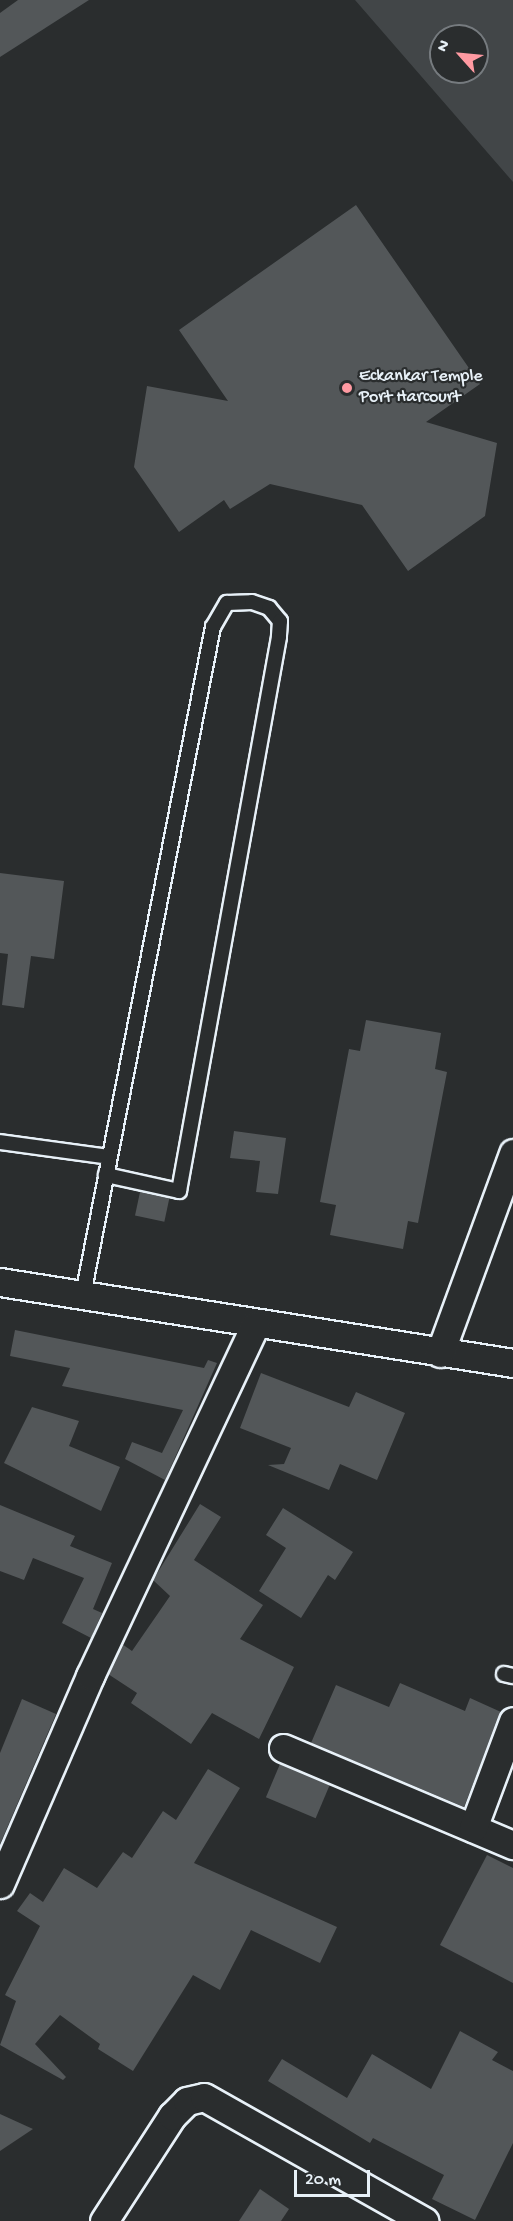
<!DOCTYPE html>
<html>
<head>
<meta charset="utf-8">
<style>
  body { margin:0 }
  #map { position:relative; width:513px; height:2221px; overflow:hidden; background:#2a2d2e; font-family:"Gochi Hand",sans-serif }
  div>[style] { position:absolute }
  .green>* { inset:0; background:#424648 }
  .building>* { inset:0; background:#535759; transform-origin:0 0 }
  .roads { filter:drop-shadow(2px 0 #e8f1f8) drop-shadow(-2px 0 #e8f1f8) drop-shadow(0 2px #e8f1f8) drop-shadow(0 -2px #e8f1f8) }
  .service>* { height:14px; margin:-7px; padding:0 7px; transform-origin:7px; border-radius:7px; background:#2a2d2e }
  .minor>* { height:27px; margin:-13.5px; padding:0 13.5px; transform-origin:13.5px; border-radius:13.5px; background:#2a2d2e }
  .dots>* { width:16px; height:16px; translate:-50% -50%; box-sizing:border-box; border:3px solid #2a2d2e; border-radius:50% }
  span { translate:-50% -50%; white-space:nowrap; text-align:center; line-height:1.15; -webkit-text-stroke:4.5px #2a2d2e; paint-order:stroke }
  .poi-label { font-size:18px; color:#e8f1f8 }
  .left { translate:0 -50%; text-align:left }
  .north { position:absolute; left:429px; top:24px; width:60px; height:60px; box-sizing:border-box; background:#2a2d2e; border:2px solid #767b7f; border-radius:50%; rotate:297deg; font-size:16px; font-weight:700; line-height:24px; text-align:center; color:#e8f1f8 }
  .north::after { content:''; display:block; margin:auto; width:21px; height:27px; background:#ff9aa2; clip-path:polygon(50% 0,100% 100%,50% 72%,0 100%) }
  .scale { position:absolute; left:294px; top:2170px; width:76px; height:27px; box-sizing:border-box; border:3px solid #e8f1f8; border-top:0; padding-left:8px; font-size:18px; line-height:21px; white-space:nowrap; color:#e8f1f8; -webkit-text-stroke:4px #2a2d2e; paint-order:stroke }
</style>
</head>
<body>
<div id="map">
  <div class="green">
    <i style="clip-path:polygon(evenodd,355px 0,513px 0,513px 182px,355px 0,441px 36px,477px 36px,477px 72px,441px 72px,441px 36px)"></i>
  </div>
  <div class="building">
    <i style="clip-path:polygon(18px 0,89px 0,0 57px,0 13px)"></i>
    <i style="clip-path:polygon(356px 205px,480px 384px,426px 422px,497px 443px,485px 516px,408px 571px,362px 505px,270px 484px,230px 509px,224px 500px,179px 532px,134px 467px,147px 386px,228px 401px,179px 330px)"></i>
    <i style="clip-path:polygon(0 873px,64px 881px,54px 959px,31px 956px,24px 1008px,2px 1005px,8px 954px,0 953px)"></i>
    <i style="clip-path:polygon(366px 1020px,441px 1033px,435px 1069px,447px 1072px,418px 1223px,408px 1221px,403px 1249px,330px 1235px,336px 1205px,320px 1202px,349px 1049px,360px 1051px)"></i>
    <i style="clip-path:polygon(234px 1131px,286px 1138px,278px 1194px,256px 1192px,260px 1161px,230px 1158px)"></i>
    <i style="left:140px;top:1192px;width:30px;height:24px;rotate:12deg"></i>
    <i style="clip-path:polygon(15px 1330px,204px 1368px,208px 1360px,217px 1363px,165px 1480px,125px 1459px,132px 1442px,162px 1453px,183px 1410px,62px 1386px,70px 1368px,10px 1356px)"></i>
    <i style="clip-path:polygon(261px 1373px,349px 1407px,356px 1392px,405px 1413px,377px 1480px,340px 1464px,329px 1490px,268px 1465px,284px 1464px,291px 1448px,240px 1428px)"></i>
    <i style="clip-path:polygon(32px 1407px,79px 1421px,69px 1446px,120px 1467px,101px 1511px,4px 1463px)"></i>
    <i style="clip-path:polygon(200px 1504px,221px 1517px,194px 1560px,263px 1605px,240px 1639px,294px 1667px,259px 1739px,212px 1713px,191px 1744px,131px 1703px,137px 1693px,108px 1674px,122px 1644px,132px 1651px,170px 1596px,153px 1580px)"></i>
    <i style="clip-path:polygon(0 1505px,75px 1536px,70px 1546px,112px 1563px,93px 1609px,102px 1613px,91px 1638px,62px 1623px,84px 1578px,33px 1558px,24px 1580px,0 1571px)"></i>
    <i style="clip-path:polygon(283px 1508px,353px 1552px,335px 1580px,328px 1575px,301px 1618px,259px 1591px,286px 1548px,266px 1535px)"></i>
    <i style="clip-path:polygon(400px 1683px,465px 1711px,470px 1698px,501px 1712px,464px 1807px,311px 1743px,336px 1685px,389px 1707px)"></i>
    <i style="clip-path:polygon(22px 1699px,56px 1714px,0 1844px,0 1753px)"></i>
    <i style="left:280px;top:1764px;width:54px;height:36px;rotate:23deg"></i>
    <i style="clip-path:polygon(208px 1769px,240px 1788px,194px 1863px,337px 1927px,320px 1963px,251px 1930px,220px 1990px,193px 1975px,133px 2071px,98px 2049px,100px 2044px,60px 2015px,35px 2044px,66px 2077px,63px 2080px,0 2045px,16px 2001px,5px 1995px,40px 1926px,17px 1911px,30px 1893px,43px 1902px,64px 1868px,97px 1888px,123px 1852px,132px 1858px,163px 1811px,176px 1820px)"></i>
    <i style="clip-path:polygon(487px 1855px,513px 1868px,513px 1983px,440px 1945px)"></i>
    <i style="clip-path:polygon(460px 2031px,498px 2052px,492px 2060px,513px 2071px,513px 2143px,475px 2220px,432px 2199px,444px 2175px,373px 2138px,370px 2143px,268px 2081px,282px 2059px,347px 2098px,372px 2054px,431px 2089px)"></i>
    <i style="clip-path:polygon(0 2114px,33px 2129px,0 2151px)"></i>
    <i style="clip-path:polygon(260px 2189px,289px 2209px,281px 2221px,239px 2221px)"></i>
  </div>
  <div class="roads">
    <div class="service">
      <i style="left:0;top:1142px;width:110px;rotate:7.8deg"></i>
      <i style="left:83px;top:1295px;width:681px;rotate:-78.99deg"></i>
      <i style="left:213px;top:627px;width:28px;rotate:-60deg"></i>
      <i style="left:227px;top:603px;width:25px;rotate:-2deg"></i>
      <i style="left:252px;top:602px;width:18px;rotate:19deg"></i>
      <i style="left:269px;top:608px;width:17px;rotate:50deg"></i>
      <i style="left:280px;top:621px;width:16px;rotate:94deg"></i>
      <i style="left:279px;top:637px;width:563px;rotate:100.23deg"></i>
      <i style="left:179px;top:1191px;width:75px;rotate:-167.6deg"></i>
      <i style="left:504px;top:1674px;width:9px;rotate:13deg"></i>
    </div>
    <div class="minor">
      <i style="left:0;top:1282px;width:519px;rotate:8.97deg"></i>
      <i style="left:440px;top:1353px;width:213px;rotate:-69.9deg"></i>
      <i style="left:283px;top:1748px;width:250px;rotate:22.9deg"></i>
      <i style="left:473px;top:1828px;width:114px;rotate:-69.5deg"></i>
      <i style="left:0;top:1884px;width:227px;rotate:-66.6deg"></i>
      <i style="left:90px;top:1676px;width:388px;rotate:-64.8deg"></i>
      <i style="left:104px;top:2221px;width:125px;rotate:-57.1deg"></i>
      <i style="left:172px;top:2116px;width:21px;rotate:-45deg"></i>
      <i style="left:187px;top:2101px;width:17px;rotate:-13deg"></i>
      <i style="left:204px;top:2097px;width:253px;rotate:29.4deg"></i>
    </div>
  </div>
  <div class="dots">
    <i style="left:347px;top:388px;background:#ff9aa2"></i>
  </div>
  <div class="poi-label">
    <span class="left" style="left:359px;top:388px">Eckankar Temple<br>Port Harcourt</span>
  </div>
  <div class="north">N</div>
  <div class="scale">20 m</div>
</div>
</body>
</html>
